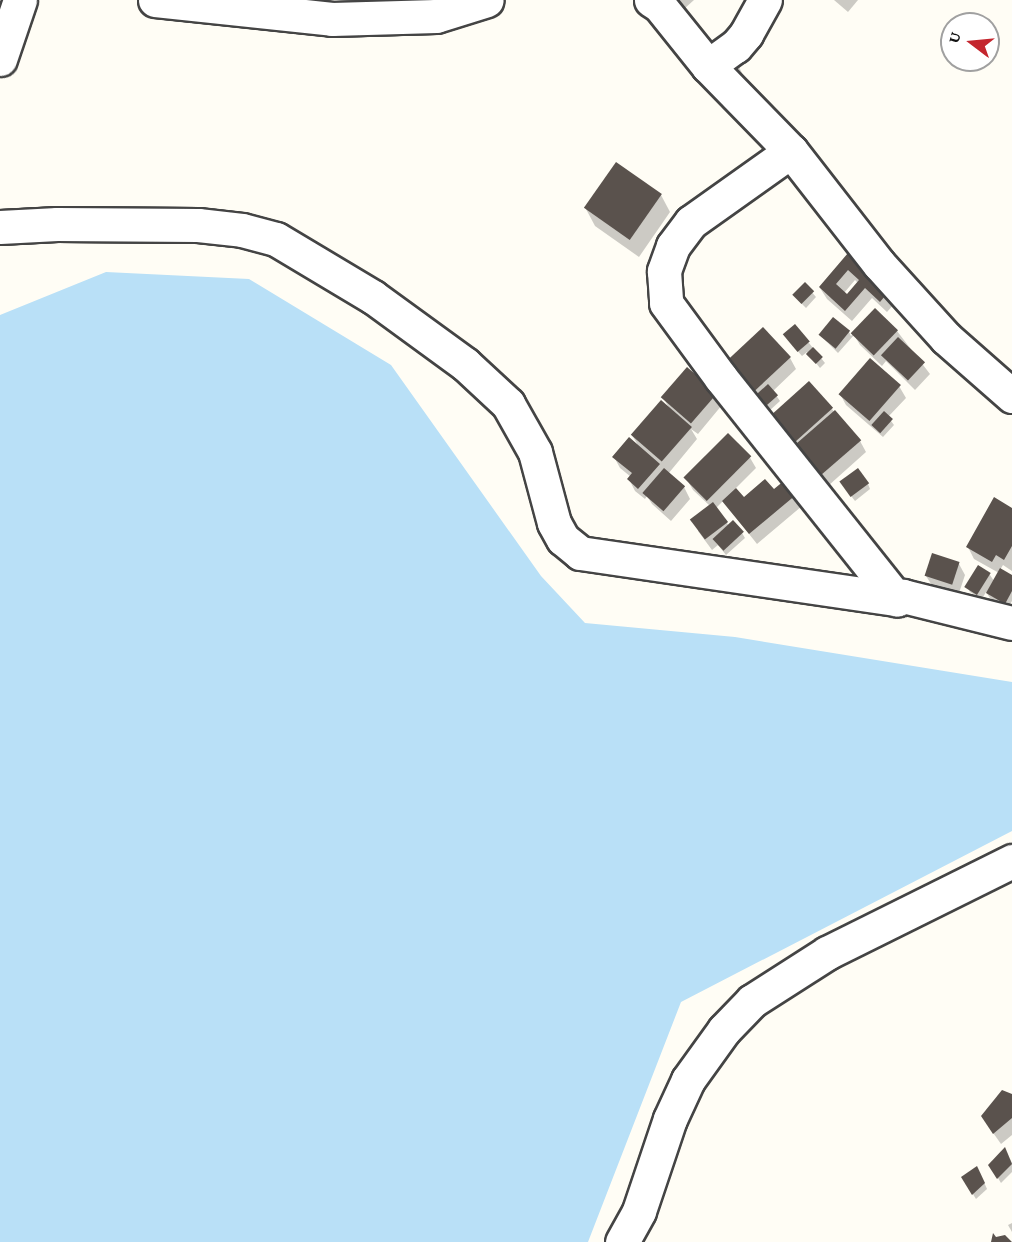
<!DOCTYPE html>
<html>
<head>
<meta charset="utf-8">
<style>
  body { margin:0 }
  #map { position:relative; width:1012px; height:1242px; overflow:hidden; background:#fffdf5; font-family:"Crimson Pro",serif }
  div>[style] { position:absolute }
  .water>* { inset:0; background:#b9e0f7 }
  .shadow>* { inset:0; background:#0003 }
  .building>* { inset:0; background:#5a524d; transform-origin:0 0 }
  .roads { filter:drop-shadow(2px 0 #444) drop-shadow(-2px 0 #444) drop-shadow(0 2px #444) drop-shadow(0 -2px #444) }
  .minor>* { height:33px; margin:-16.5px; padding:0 16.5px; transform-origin:16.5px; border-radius:16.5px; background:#fff }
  span { translate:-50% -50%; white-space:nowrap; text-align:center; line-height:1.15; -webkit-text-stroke:6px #fff; paint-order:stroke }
  .north { position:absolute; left:940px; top:12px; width:60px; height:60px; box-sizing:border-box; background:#fff; border:2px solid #a0a0a0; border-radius:50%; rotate:286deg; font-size:16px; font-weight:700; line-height:24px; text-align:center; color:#111 }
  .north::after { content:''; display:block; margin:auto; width:21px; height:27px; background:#c4262e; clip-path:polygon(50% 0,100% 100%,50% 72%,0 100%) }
</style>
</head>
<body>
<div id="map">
  <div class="water">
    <i style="clip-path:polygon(106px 272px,249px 279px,391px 365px,541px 576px,585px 623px,735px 637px,1012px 682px,1012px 831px,681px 1002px,588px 1242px,0 1242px,0 315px)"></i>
  </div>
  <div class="shadow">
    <i style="clip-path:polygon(292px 0,331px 0,331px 9px)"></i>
    <i style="clip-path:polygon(675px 0,694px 0,684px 9px)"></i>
    <i style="clip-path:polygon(834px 0,858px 0,848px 12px)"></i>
    <i style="clip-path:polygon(736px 61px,746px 81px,726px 66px)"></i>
    <i style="clip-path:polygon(661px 195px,670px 212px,639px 257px,595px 226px,586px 209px)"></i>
    <i style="clip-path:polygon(evenodd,849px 256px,895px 303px,887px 312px,872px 298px,852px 321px,827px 299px,820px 288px,849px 256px,855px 280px,858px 283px,847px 296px,844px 293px,855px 280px)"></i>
    <i style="clip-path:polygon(805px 284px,816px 297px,806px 308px,798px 300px)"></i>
    <i style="clip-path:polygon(875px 310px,897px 331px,930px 374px,915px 390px,886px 361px,882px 366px,860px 345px,854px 335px,838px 353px,820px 335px,849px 332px,851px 336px)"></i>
    <i style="clip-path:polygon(763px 329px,790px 358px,796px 369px,773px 391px,780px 401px,768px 412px,730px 377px)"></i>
    <i style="clip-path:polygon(788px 340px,809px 343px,825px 363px,820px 368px,807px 352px,802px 356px)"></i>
    <i style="clip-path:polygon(809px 383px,860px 441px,866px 452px,828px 486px,776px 430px)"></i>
    <i style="clip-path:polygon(899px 386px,906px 398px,888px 417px,894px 425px,883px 437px,846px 405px,840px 394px)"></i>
    <i style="clip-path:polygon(716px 394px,722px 405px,698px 434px,691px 429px,697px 439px,668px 474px,684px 487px,690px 499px,671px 521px,652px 504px,647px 496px,645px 499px,635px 491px,629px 479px,631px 477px,620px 468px,614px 457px,639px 447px,632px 435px,669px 408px,663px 397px)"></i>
    <i style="clip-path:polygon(749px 456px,756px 468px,735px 489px,744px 500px,774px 491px,795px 495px,802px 506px,757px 544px,723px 501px,716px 508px,729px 526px,742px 533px,745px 538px,726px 555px,718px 545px,712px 550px,698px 531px,710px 506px,693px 490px,686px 478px)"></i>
    <i style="clip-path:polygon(868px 484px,870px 489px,855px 501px,845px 488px)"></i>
    <i style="clip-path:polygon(1012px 509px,1012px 571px,1003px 565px,1000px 570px,1012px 577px,1012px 601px,1008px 608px,990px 598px,986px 592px,982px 599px,970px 592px,967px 587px,978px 567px,990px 575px,994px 581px,999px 573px,974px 559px,968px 547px)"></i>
    <i style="clip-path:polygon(959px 564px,965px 575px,958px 596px,933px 587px,926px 576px)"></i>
    <i style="clip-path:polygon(1012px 1095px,1012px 1135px,1001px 1144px,989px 1127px)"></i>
    <i style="clip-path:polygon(1005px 1149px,1012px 1163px,1012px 1172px,1001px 1183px,990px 1165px)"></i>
    <i style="clip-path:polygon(980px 1173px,987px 1189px,976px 1199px,963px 1178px)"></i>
    <i style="clip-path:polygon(1012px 1223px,1012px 1232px,1008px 1225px)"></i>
  </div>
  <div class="building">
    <i style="left:616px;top:162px;width:56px;height:56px;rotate:35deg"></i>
    <i style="clip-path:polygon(evenodd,848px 253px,890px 290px,880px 302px,865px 288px,845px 311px,819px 287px,848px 253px,848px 270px,859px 280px,847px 294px,836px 284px,848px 270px)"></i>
    <i style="left:805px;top:282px;width:13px;height:18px;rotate:45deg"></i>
    <i style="left:875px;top:308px;width:32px;height:35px;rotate:44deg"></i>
    <i style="left:833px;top:317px;width:22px;height:23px;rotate:39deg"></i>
    <i style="left:795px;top:324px;width:23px;height:16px;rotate:50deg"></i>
    <i style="left:763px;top:327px;width:41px;height:56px;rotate:47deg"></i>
    <i style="left:898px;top:337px;width:37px;height:25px;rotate:43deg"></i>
    <i style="left:813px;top:347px;width:14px;height:10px;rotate:45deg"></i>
    <i style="left:870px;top:358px;width:41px;height:48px;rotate:41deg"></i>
    <i style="left:687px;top:367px;width:40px;height:40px;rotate:41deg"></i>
    <i style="left:809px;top:381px;width:36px;height:55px;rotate:48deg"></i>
    <i style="left:768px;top:384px;width:15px;height:19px;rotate:48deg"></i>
    <i style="left:661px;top:400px;width:41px;height:46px;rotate:41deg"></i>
    <i style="left:835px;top:410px;width:40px;height:54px;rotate:49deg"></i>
    <i style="left:884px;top:411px;width:12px;height:19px;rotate:42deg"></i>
    <i style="left:728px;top:433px;width:33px;height:63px;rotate:45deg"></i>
    <i style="clip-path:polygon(629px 437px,660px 464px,638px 489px,627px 479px,632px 473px,612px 457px)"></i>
    <i style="left:664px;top:468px;width:28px;height:33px;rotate:41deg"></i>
    <i style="left:858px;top:468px;width:19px;height:23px;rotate:54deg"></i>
    <i style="clip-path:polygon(765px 479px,774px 489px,785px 480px,797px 494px,749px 534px,722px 501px,736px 488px,744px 497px)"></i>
    <i style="clip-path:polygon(994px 497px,1012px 508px,1012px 546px,1004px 560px,996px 555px,992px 562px,966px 547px)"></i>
    <i style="left:713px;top:502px;width:25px;height:29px;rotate:53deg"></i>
    <i style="left:733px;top:520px;width:16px;height:28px;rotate:47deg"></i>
    <i style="left:932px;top:553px;width:29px;height:24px;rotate:18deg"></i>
    <i style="left:978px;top:565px;width:15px;height:26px;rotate:32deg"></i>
    <i style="clip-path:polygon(1000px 568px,1012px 575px,1012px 591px,1005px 604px,986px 593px)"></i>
    <i style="clip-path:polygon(1002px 1090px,1012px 1094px,1012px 1118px,993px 1134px,981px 1116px)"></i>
    <i style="clip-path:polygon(1005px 1147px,1012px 1164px,997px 1179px,988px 1165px)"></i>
    <i style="clip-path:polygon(977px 1166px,985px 1183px,972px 1195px,961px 1177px)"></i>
    <i style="clip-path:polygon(993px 1233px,996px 1237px,1005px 1235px,1012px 1242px,991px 1242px)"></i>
  </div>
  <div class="roads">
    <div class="minor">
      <i style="left:155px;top:0;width:178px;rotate:6.1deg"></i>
      <i style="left:332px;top:19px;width:104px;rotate:-1.7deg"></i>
      <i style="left:436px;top:16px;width:53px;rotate:-17.4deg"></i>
      <i style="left:651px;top:0;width:9px;rotate:32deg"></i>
      <i style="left:659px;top:5px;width:78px;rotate:51.2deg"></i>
      <i style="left:708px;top:66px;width:119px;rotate:45.7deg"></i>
      <i style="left:791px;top:151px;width:143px;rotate:52.1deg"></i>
      <i style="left:879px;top:264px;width:100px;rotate:47.8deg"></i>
      <i style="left:946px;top:338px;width:88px;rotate:41.3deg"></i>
      <i style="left:0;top:59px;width:62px;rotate:-71.3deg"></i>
      <i style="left:708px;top:66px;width:34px;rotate:-36deg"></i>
      <i style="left:736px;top:46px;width:16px;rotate:-50deg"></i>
      <i style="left:746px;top:34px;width:39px;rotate:-61deg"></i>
      <i style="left:791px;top:151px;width:123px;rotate:144.6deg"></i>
      <i style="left:691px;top:222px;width:30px;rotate:127deg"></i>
      <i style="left:673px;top:246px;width:27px;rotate:110deg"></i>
      <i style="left:664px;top:271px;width:32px;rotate:86deg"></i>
      <i style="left:666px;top:303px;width:93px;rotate:53.7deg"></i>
      <i style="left:721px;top:378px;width:283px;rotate:51.5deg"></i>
      <i style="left:0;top:227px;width:57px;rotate:-3deg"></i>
      <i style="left:57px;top:224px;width:141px;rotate:0.4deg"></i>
      <i style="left:198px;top:225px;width:44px;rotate:6.5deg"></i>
      <i style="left:242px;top:230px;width:35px;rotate:15deg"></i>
      <i style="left:276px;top:239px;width:113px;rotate:30.9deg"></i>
      <i style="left:373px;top:297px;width:114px;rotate:36.1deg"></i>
      <i style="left:465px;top:364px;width:59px;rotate:42.9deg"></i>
      <i style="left:508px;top:404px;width:55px;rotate:60.6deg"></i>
      <i style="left:535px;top:452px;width:73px;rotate:75deg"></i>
      <i style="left:554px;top:523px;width:18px;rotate:61deg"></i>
      <i style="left:563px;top:539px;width:22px;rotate:39deg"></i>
      <i style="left:580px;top:553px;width:320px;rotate:8.3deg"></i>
      <i style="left:897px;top:599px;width:7px;rotate:-27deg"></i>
      <i style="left:903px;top:596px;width:112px;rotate:13.9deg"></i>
      <i style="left:622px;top:1242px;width:35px;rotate:-61deg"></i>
      <i style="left:639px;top:1211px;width:97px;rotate:-71.4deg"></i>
      <i style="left:670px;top:1119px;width:43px;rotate:-65.2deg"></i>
      <i style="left:688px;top:1080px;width:62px;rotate:-54.2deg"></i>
      <i style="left:724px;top:1030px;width:40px;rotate:-46deg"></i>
      <i style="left:752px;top:1001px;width:89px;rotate:-32.6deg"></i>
      <i style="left:827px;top:953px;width:207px;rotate:-26.4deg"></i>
    </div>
  </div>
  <div class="north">U</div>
</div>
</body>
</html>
